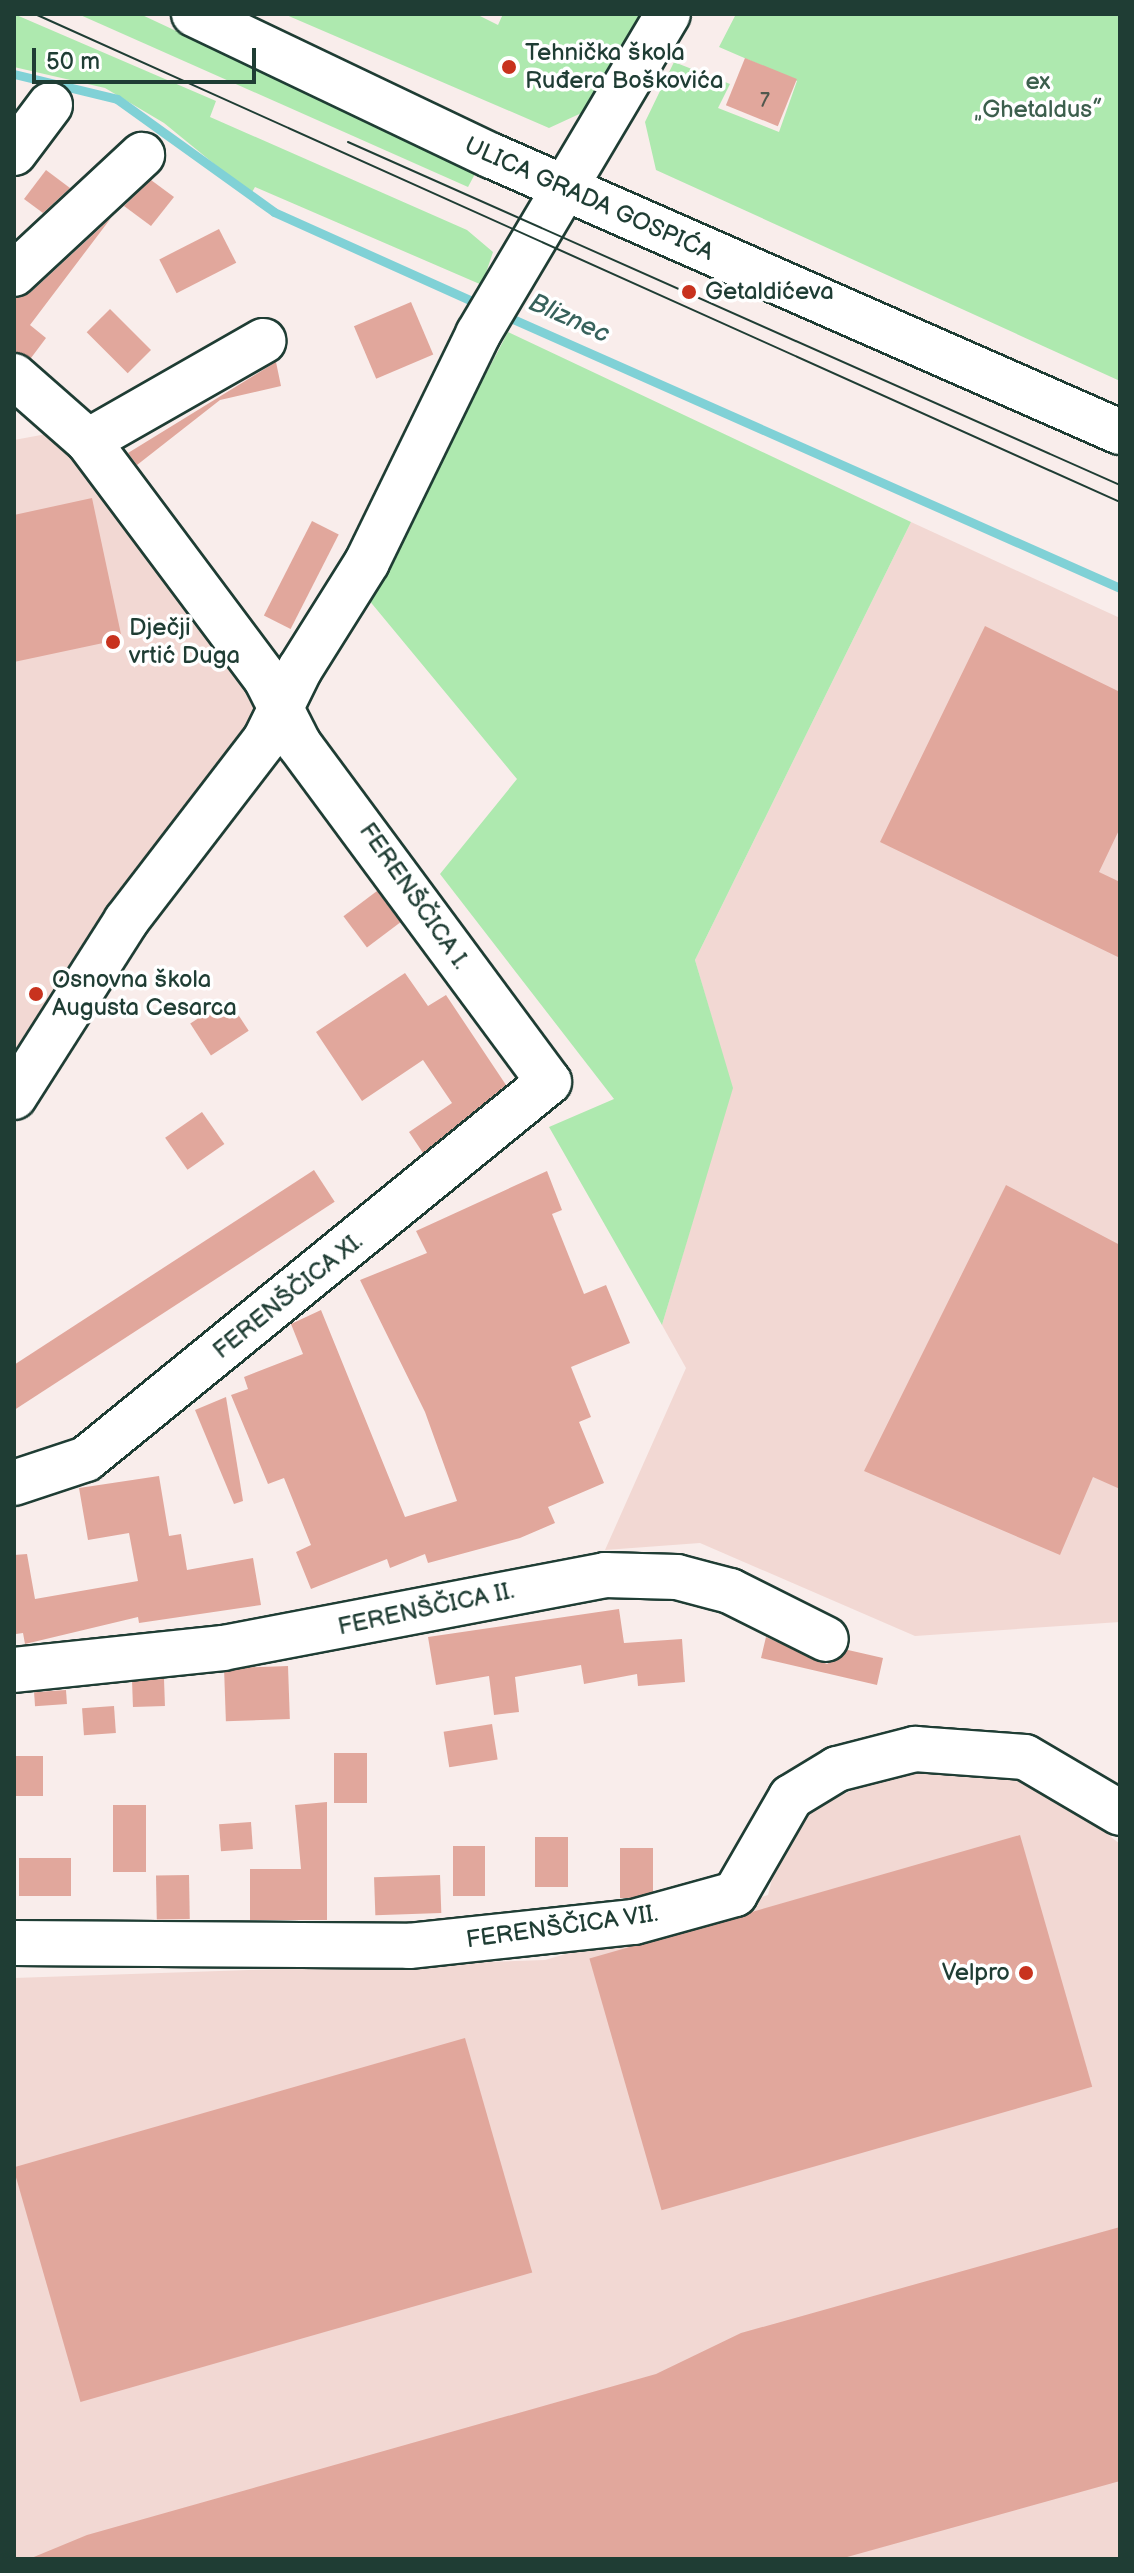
<!DOCTYPE html>
<html>
<head>
<meta charset="utf-8">
<style>
  body { margin:0 }
  #map { position:relative; width:1134px; height:2573px; overflow:hidden; background:#f9edeb; font-family:"Balsamiq Sans",sans-serif }
  div>[style] { position:absolute }
  .built>* { inset:0; background:#f2d8d3 }
  .green>* { inset:0; background:#aee9af }
  .stream>* { height:9px; margin:-4.5px; padding:0 4.5px; transform-origin:4.5px; border-radius:4.5px; background:#80d1d6 }
  .building>* { inset:0; background:#e1a79c; transform-origin:0 0 }
  .roads { filter:drop-shadow(2px 0 #1f3d34) drop-shadow(-2px 0 #1f3d34) drop-shadow(0 2px #1f3d34) drop-shadow(0 -2px #1f3d34) }
  .minor>* { height:44px; margin:-22px; padding:0 22px; transform-origin:22px; border-radius:22px; background:#fff }
  .tram>* { height:2px; margin:-1px; padding:0 1px; transform-origin:1px; border-radius:1px; background:#1f3d34 }
  .dots>* { width:22px; height:22px; translate:-50% -50%; box-sizing:border-box; border:4px solid #fff; border-radius:50% }
  span { translate:-50% -50%; white-space:nowrap; text-align:center; line-height:1.15; -webkit-text-stroke:7px #fff; paint-order:stroke }
  .number-label { font-size:20px; color:#50584e }
  .number-label span { -webkit-text-stroke-width:0 }
  .poi-label { font-size:24px; color:#1f3d34 }
  .left { translate:0 -50%; text-align:left }
  .right { translate:-100% -50%; text-align:right }
  .park-label { font-size:24px; color:#3c5f4d }
  .street-label { font-size:24px; color:#1f3d34 }
  .water-label { font-size:26px; color:#37625c; font-style:italic }
  .frame { position:absolute; inset:0; border:16px solid #1f3d34; pointer-events:none }
  .scale { position:absolute; left:32px; top:48px; width:224px; height:36px; box-sizing:border-box; border:4px solid #1f3d34; border-top:0; padding-left:10px; font-size:24px; line-height:28px; white-space:nowrap; color:#1f3d34; -webkit-text-stroke:6px #fff; paint-order:stroke }
</style>
</head>
<body>
<div id="map">
  <div class="built">
    <i style="clip-path:polygon(52px 433px,253px 699px,259px 719px,14px 1058px,14px 440px)"></i>
    <i style="clip-path:polygon(911px 522px,1120px 618px,1120px 1622px,915px 1636px,700px 1543px,605px 1550px,686px 1368px,662px 1325px,732px 1088px,695px 960px)"></i>
    <i style="clip-path:polygon(960px 1764px,1029px 1772px,1120px 1844px,1120px 2559px,14px 2559px,14px 1978px,545px 1960px,768px 1895px,780px 1847px,814px 1809px,871px 1781px)"></i>
  </div>
  <div class="green">
    <i style="clip-path:polygon(14px 14px,216px 101px,210px 117px,467px 230px,493px 252px,482px 285px,255px 187px,251px 194px,164px 123px,105px 88px,14px 67px)"></i>
    <i style="clip-path:polygon(78px 14px,140px 14px,476px 172px,468px 187px)"></i>
    <i style="clip-path:polygon(284px 14px,476px 14px,498px 25px,503px 14px,643px 14px,588px 110px,549px 128px)"></i>
    <i style="clip-path:polygon(736px 14px,1120px 14px,1120px 381px,656px 170px,645px 122px,674px 62px,730px 84px,718px 108px,779px 132px,797px 81px,719px 47px)"></i>
    <i style="clip-path:polygon(508px 332px,911px 522px,695px 960px,733px 1088px,662px 1325px,549px 1127px,614px 1099px,440px 874px,517px 779px,368px 599px)"></i>
  </div>
  <div class="stream">
    <i style="left:14px;top:74px;width:106px;rotate:13.6deg"></i>
    <i style="left:117px;top:99px;width:193px;rotate:35.7deg"></i>
    <i style="left:274px;top:212px;width:229px;rotate:24.2deg"></i>
    <i style="left:504px;top:315px;width:674px;rotate:23.9deg"></i>
  </div>
  <div class="building">
    <i style="left:745px;top:58px;width:56px;height:51px;rotate:22deg"></i>
    <i style="clip-path:polygon(46px 170px,70px 188px,43px 213px,24px 199px)"></i>
    <i style="clip-path:polygon(151px 180px,174px 197px,151px 226px,124px 206px)"></i>
    <i style="clip-path:polygon(111px 218px,30px 325px,46px 338px,31px 358px,15px 352px,14px 298px,31px 292px)"></i>
    <i style="left:219px;top:229px;width:38px;height:67px;rotate:63deg"></i>
    <i style="left:411px;top:302px;width:57px;height:62px;rotate:67deg"></i>
    <i style="left:110px;top:309px;width:58px;height:33px;rotate:45deg"></i>
    <i style="clip-path:polygon(276px 362px,281px 386px,220px 400px,137px 465px,128px 453px)"></i>
    <i style="clip-path:polygon(92px 498px,122px 639px,14px 662px,14px 515px)"></i>
    <i style="left:312px;top:521px;width:30px;height:106px;rotate:27deg"></i>
    <i style="clip-path:polygon(985px 626px,1120px 692px,1120px 828px,1099px 872px,1120px 882px,1120px 958px,880px 842px)"></i>
    <i style="left:377px;top:891px;width:39px;height:42px;rotate:53deg"></i>
    <i style="clip-path:polygon(405px 973px,428px 1006px,446px 995px,506px 1085px,423px 1153px,409px 1132px,452px 1103px,423px 1060px,362px 1101px,316px 1032px)"></i>
    <i style="left:228px;top:999px;width:38px;height:45px;rotate:57deg"></i>
    <i style="left:202px;top:1112px;width:39px;height:45px;rotate:55deg"></i>
    <i style="left:314px;top:1170px;width:38px;height:383px;rotate:57deg"></i>
    <i style="clip-path:polygon(547px 1171px,562px 1210px,552px 1214px,584px 1294px,606px 1285px,630px 1343px,571px 1367px,591px 1417px,579px 1422px,604px 1483px,548px 1507px,555px 1523px,520px 1538px,428px 1563px,425px 1554px,390px 1568px,387px 1559px,311px 1589px,296px 1552px,311px 1545px,284px 1478px,268px 1484px,231px 1395px,248px 1389px,244px 1377px,303px 1354px,291px 1324px,321px 1310px,405px 1517px,457px 1501px,425px 1412px,360px 1280px,427px 1253px,416px 1231px)"></i>
    <i style="clip-path:polygon(1006px 1185px,1120px 1245px,1120px 1489px,1093px 1477px,1060px 1555px,864px 1471px)"></i>
    <i style="clip-path:polygon(226px 1397px,243px 1501px,234px 1504px,195px 1410px)"></i>
    <i style="clip-path:polygon(159px 1476px,169px 1536px,181px 1534px,187px 1570px,253px 1558px,261px 1605px,139px 1623px,138px 1617px,25px 1644px,23px 1633px,16px 1634px,14px 1555px,27px 1554px,35px 1599px,138px 1581px,129px 1533px,88px 1540px,79px 1488px)"></i>
    <i style="clip-path:polygon(619px 1609px,624px 1643px,682px 1639px,685px 1682px,638px 1686px,637px 1674px,584px 1684px,581px 1665px,515px 1677px,519px 1712px,494px 1715px,489px 1676px,436px 1685px,428px 1637px)"></i>
    <i style="clip-path:polygon(766px 1637px,827px 1664px,848px 1650px,883px 1658px,877px 1685px,761px 1658px)"></i>
    <i style="left:288px;top:1666px;width:53px;height:64px;rotate:88deg"></i>
    <i style="left:164px;top:1679px;width:27px;height:32px;rotate:88deg"></i>
    <i style="left:66px;top:1690px;width:14px;height:32px;rotate:86deg"></i>
    <i style="left:114px;top:1706px;width:27px;height:32px;rotate:86deg"></i>
    <i style="left:492px;top:1724px;width:36px;height:49px;rotate:81deg"></i>
    <i style="left:334px;top:1753px;width:33px;height:50px"></i>
    <i style="left:14px;top:1756px;width:29px;height:40px"></i>
    <i style="clip-path:polygon(327px 1802px,327px 1920px,250px 1920px,250px 1869px,301px 1869px,295px 1805px)"></i>
    <i style="left:113px;top:1805px;width:33px;height:67px"></i>
    <i style="left:251px;top:1822px;width:27px;height:32px;rotate:86deg"></i>
    <i style="left:1020px;top:1835px;width:262px;height:448px;rotate:74deg"></i>
    <i style="left:535px;top:1837px;width:33px;height:50px"></i>
    <i style="left:453px;top:1846px;width:32px;height:50px"></i>
    <i style="left:620px;top:1848px;width:33px;height:50px"></i>
    <i style="left:19px;top:1858px;width:52px;height:38px"></i>
    <i style="left:189px;top:1875px;width:44px;height:33px;rotate:89deg"></i>
    <i style="left:440px;top:1875px;width:38px;height:66px;rotate:88deg"></i>
    <i style="left:465px;top:2038px;width:244px;height:470px;rotate:74deg"></i>
    <i style="clip-path:polygon(1120px 2227px,1120px 2481px,840px 2559px,29px 2559px,87px 2535px,656px 2374px,741px 2333px)"></i>
  </div>
  <div class="roads">
    <div class="minor">
      <i style="left:194px;top:14px;width:330px;rotate:25.5deg"></i>
      <i style="left:492px;top:156px;width:686px;rotate:23.73deg"></i>
      <i style="left:14px;top:153px;width:60px;rotate:-53.1deg"></i>
      <i style="left:14px;top:274px;width:175px;rotate:-42.9deg"></i>
      <i style="left:14px;top:376px;width:98px;rotate:41.3deg"></i>
      <i style="left:88px;top:441px;width:297px;rotate:53.2deg"></i>
      <i style="left:266px;top:679px;width:73px;rotate:63.1deg"></i>
      <i style="left:299px;top:744px;width:420px;rotate:53.5deg"></i>
      <i style="left:549px;top:1082px;width:597px;rotate:140.85deg"></i>
      <i style="left:86px;top:1459px;width:76px;rotate:161.6deg"></i>
      <i style="left:88px;top:441px;width:202px;rotate:-29.7deg"></i>
      <i style="left:14px;top:1097px;width:209px;rotate:-57.5deg"></i>
      <i style="left:126px;top:921px;width:228px;rotate:-52.5deg"></i>
      <i style="left:265px;top:740px;width:79px;rotate:-63.8deg"></i>
      <i style="left:300px;top:669px;width:126px;rotate:-57.9deg"></i>
      <i style="left:367px;top:562px;width:254px;rotate:-64deg"></i>
      <i style="left:478px;top:334px;width:372px;rotate:-59.3deg"></i>
      <i style="left:14px;top:1670px;width:210px;rotate:-6deg"></i>
      <i style="left:223px;top:1648px;width:389px;rotate:-10.8deg"></i>
      <i style="left:605px;top:1575px;width:72px;rotate:1.6deg"></i>
      <i style="left:677px;top:1577px;width:55px;rotate:14.8deg"></i>
      <i style="left:730px;top:1591px;width:107px;rotate:26.6deg"></i>
      <i style="left:14px;top:1943px;width:395px;rotate:0.4deg"></i>
      <i style="left:409px;top:1946px;width:226px;rotate:-6.1deg"></i>
      <i style="left:634px;top:1922px;width:105px;rotate:-15.5deg"></i>
      <i style="left:735px;top:1894px;width:112px;rotate:-60deg"></i>
      <i style="left:791px;top:1797px;width:54px;rotate:-31.3deg"></i>
      <i style="left:837px;top:1769px;width:81px;rotate:-14.4deg"></i>
      <i style="left:915px;top:1749px;width:110px;rotate:4.2deg"></i>
      <i style="left:1025px;top:1757px;width:110px;rotate:30.5deg"></i>
    </div>
  </div>
  <div class="tram">
    <i style="left:35px;top:14px;width:1190px;rotate:24.22deg"></i>
    <i style="left:348px;top:142px;width:845px;rotate:23.96deg"></i>
  </div>
  <div class="dots">
    <i style="left:509px;top:67px;background:#c8321e"></i>
    <i style="left:689px;top:292px;background:#c8321e"></i>
    <i style="left:113px;top:642px;background:#c8321e"></i>
    <i style="left:36px;top:994px;background:#c8321e"></i>
    <i style="left:1026px;top:1973px;background:#c8321e"></i>
  </div>
  <div class="number-label">
    <span style="left:765px;top:101px">7</span>
  </div>
  <div class="poi-label">
    <span class="left" style="left:525px;top:67px">Tehnička škola<br>Ruđera Boškovića</span>
    <span class="left" style="left:705px;top:292px">Getaldićeva</span>
    <span class="left" style="left:129px;top:642px">Dječji<br>vrtić Duga</span>
    <span class="left" style="left:52px;top:994px">Osnovna škola<br>Augusta Cesarca</span>
    <span class="right" style="left:1010px;top:1973px">Velpro</span>
  </div>
  <div class="park-label">
    <span style="left:1038px;top:96px">ex<br>„Ghetaldus”</span>
  </div>
  <div class="street-label">
    <span style="left:589px;top:199px;rotate:24deg">ULICA GRADA GOSPIĆA</span>
    <span style="left:414px;top:896px;rotate:55deg">FERENŠČICA I.</span>
    <span style="left:288px;top:1296px;rotate:-39deg">FERENŠČICA XI.</span>
    <span style="left:426px;top:1609px;rotate:-12deg">FERENŠČICA II.</span>
    <span style="left:562px;top:1927px;rotate:-8deg">FERENŠČICA VII.</span>
  </div>
  <div class="water-label">
    <span style="left:569px;top:319px;rotate:24deg">Bliznec</span>
  </div>
  <div class="frame"></div>
  <div class="scale">50 m</div>
</div>
</body>
</html>
